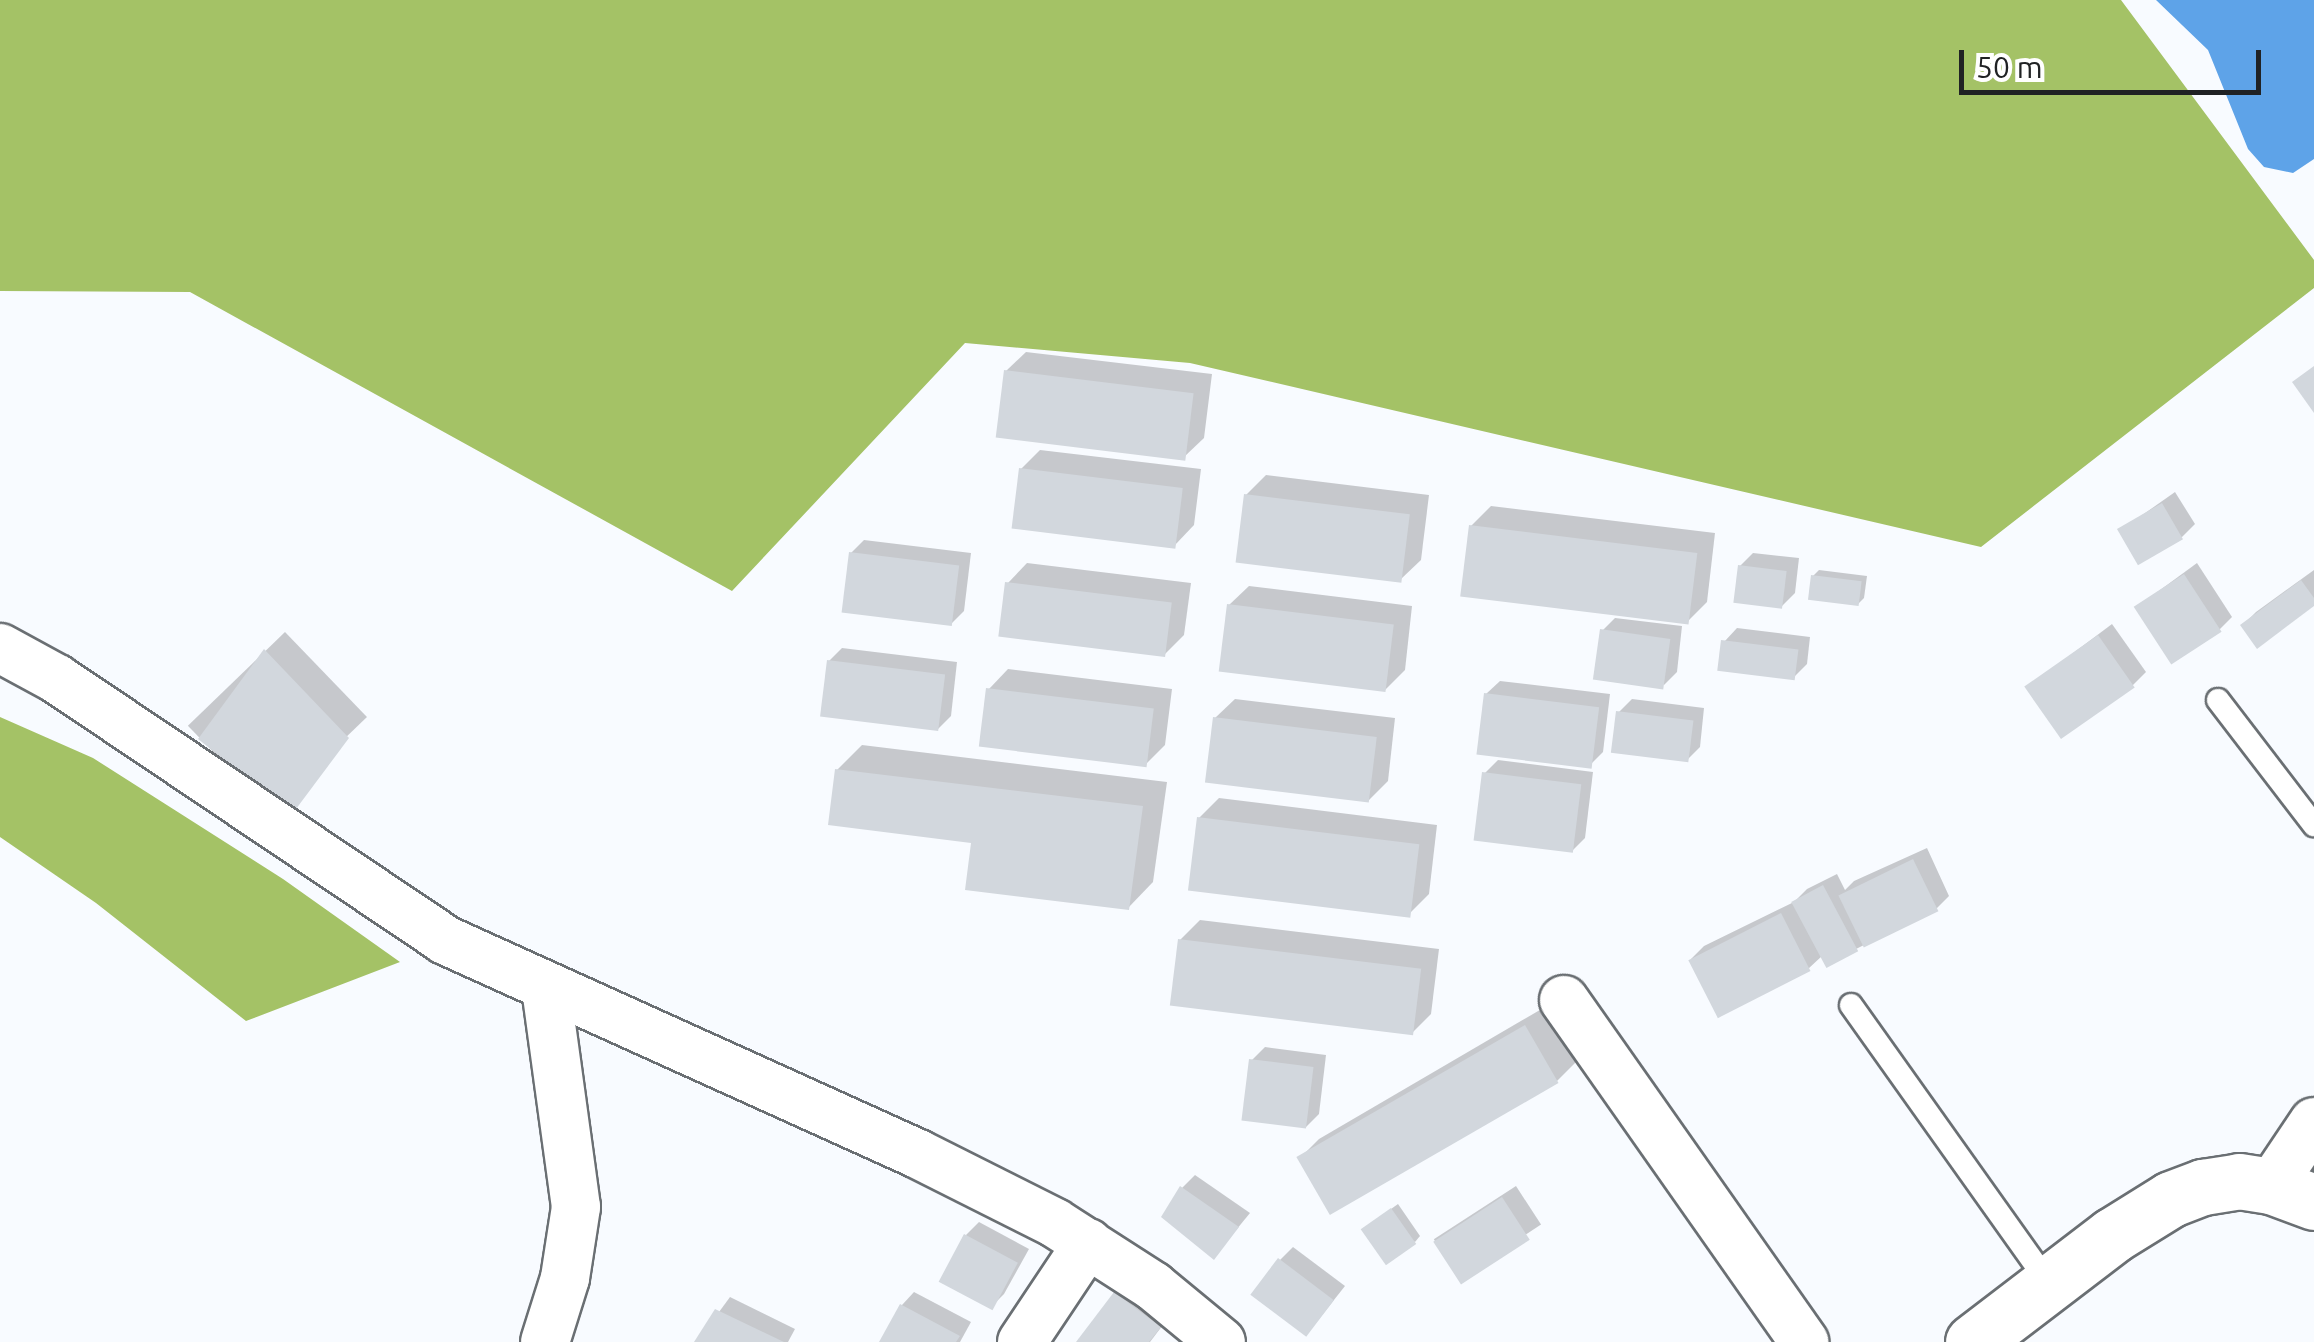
<!DOCTYPE html>
<html>
<head>
<meta charset="utf-8">
<style>
  body { margin:0 }
  #map { position:relative; width:2314px; height:1342px; overflow:hidden; background:#f8fbff; font-family:Ubuntu,sans-serif }
  div>[style] { position:absolute }
  .forest>* { inset:0; background:#a4c266 }
  .water>* { inset:0; background:#5ea3e8 }
  .shadow>* { inset:0; background:#0003; transform-origin:0 0 }
  .building>* { inset:0; background:#d2d7dd; transform-origin:0 0 }
  .roads { filter:drop-shadow(2px 0 #6a6f73) drop-shadow(-2px 0 #6a6f73) drop-shadow(0 2px #6a6f73) drop-shadow(0 -2px #6a6f73) }
  .service>* { height:22px; margin:-11px; padding:0 11px; transform-origin:11px; border-radius:11px; background:#fff }
  .minor>* { height:48px; margin:-24px; padding:0 24px; transform-origin:24px; border-radius:24px; background:#fff }
  .tertiary>* { height:55px; margin:-27.5px; padding:0 27.5px; transform-origin:27.5px; border-radius:27.5px; background:#fff }
  span { translate:-50% -50%; white-space:nowrap; text-align:center; line-height:1.15; -webkit-text-stroke:9px #fff; paint-order:stroke }
  .scale { position:absolute; left:1959px; top:50px; width:302px; height:45px; box-sizing:border-box; border:5px solid #202224; border-top:0; padding-left:12px; font-size:30px; line-height:35px; white-space:nowrap; color:#202224; -webkit-text-stroke:8px #fff; paint-order:stroke }
</style>
</head>
<body>
<div id="map">
  <div class="forest">
    <i style="clip-path:polygon(0 0,2121px 0,2314px 260px,2314px 288px,1981px 547px,1190px 363px,965px 343px,732px 591px,190px 292px,0 291px)"></i>
    <i style="clip-path:polygon(0 717px,93px 758px,283px 879px,400px 962px,246px 1021px,96px 903px,0 837px)"></i>
  </div>
  <div class="water">
    <i style="clip-path:polygon(2156px 0,2314px 0,2314px 159px,2293px 173px,2264px 167px,2248px 149px,2208px 50px)"></i>
  </div>
  <div class="shadow">
    <i style="clip-path:polygon(1026px 352px,1212px 374px,1204px 438px,1184px 457px,1006px 371px)"></i>
    <i style="clip-path:polygon(1040px 450px,1201px 469px,1194px 525px,1175px 545px,1021px 469px)"></i>
    <i style="clip-path:polygon(1266px 475px,1429px 495px,1421px 560px,1401px 579px,1246px 495px)"></i>
    <i style="clip-path:polygon(2175px 492px,2195px 524px,2182px 537px,2121px 530px)"></i>
    <i style="clip-path:polygon(1491px 506px,1715px 533px,1707px 602px,1688px 621px,1471px 526px)"></i>
    <i style="clip-path:polygon(864px 540px,971px 553px,964px 611px,951px 624px,851px 553px)"></i>
    <i style="clip-path:polygon(1753px 553px,1799px 558px,1795px 593px,1782px 606px,1740px 566px)"></i>
    <i style="clip-path:polygon(1027px 563px,1191px 583px,1184px 635px,1165px 654px,1008px 583px)"></i>
    <i style="clip-path:polygon(2197px 563px,2232px 617px,2219px 630px,2137px 607px)"></i>
    <i style="clip-path:polygon(1819px 570px,1867px 576px,1864px 598px,1858px 604px,1813px 576px)"></i>
    <i style="clip-path:polygon(2314px 570px,2314px 603px,2243px 625px,2256px 612px)"></i>
    <i style="clip-path:polygon(1249px 586px,1412px 606px,1405px 670px,1385px 690px,1229px 605px)"></i>
    <i style="clip-path:polygon(1615px 618px,1682px 626px,1677px 672px,1664px 685px,1602px 631px)"></i>
    <i style="clip-path:polygon(2112px 624px,2146px 672px,2133px 685px,2028px 687px)"></i>
    <i style="clip-path:polygon(1737px 628px,1810px 637px,1807px 664px,1794px 677px,1724px 642px)"></i>
    <i style="left:285px;top:632px;width:118px;height:135px;rotate:46deg"></i>
    <i style="clip-path:polygon(842px 648px,957px 662px,951px 716px,938px 729px,829px 661px)"></i>
    <i style="clip-path:polygon(1008px 669px,1172px 689px,1165px 745px,1146px 764px,989px 689px)"></i>
    <i style="clip-path:polygon(1500px 681px,1610px 694px,1603px 752px,1590px 765px,1486px 694px)"></i>
    <i style="clip-path:polygon(1235px 699px,1395px 718px,1388px 781px,1369px 800px,1215px 718px)"></i>
    <i style="clip-path:polygon(1632px 699px,1704px 708px,1700px 747px,1687px 760px,1619px 712px)"></i>
    <i style="clip-path:polygon(862px 745px,1167px 782px,1153px 882px,1128px 908px,974px 841px,837px 770px)"></i>
    <i style="clip-path:polygon(1498px 760px,1593px 772px,1585px 838px,1572px 851px,1485px 773px)"></i>
    <i style="clip-path:polygon(1219px 798px,1437px 825px,1429px 894px,1409px 914px,1199px 818px)"></i>
    <i style="clip-path:polygon(1927px 848px,1949px 896px,1936px 909px,1856px 949px,1822px 956px,1808px 969px,1691px 959px,1704px 946px,1794px 902px,1807px 889px,1837px 874px,1845px 890px,1854px 881px)"></i>
    <i style="clip-path:polygon(1200px 920px,1439px 949px,1431px 1014px,1412px 1033px,1180px 940px)"></i>
    <i style="clip-path:polygon(1545px 1007px,1577px 1061px,1557px 1081px,1300px 1158px,1319px 1139px)"></i>
    <i style="clip-path:polygon(1265px 1047px,1326px 1055px,1319px 1114px,1306px 1127px,1252px 1060px)"></i>
    <i style="clip-path:polygon(1195px 1175px,1250px 1213px,1214px 1257px,1182px 1188px)"></i>
    <i style="left:1516px;top:1186px;width:46px;height:98px;rotate:57deg"></i>
    <i style="clip-path:polygon(1398px 1204px,1420px 1236px,1415px 1242px,1370px 1224px)"></i>
    <i style="clip-path:polygon(979px 1222px,1029px 1249px,1004px 1294px,991px 1307px,966px 1235px)"></i>
    <i style="clip-path:polygon(1293px 1247px,1345px 1286px,1315px 1324px,1280px 1260px)"></i>
    <i style="clip-path:polygon(1129px 1281px,1172px 1313px,1150px 1342px,1081px 1342px)"></i>
    <i style="clip-path:polygon(914px 1292px,971px 1322px,960px 1342px,881px 1342px,902px 1305px)"></i>
    <i style="clip-path:polygon(730px 1297px,795px 1329px,788px 1342px,697px 1342px)"></i>
  </div>
  <div class="building">
    <i style="clip-path:polygon(2314px 366px,2314px 413px,2292px 382px)"></i>
    <i style="left:1004px;top:370px;width:191px;height:68px;rotate:7deg"></i>
    <i style="left:1019px;top:468px;width:165px;height:61px;rotate:7deg"></i>
    <i style="left:1244px;top:494px;width:167px;height:69px;rotate:7deg"></i>
    <i style="left:2162px;top:503px;width:42px;height:52px;rotate:60deg"></i>
    <i style="left:1469px;top:525px;width:230px;height:72px;rotate:7deg"></i>
    <i style="left:849px;top:552px;width:111px;height:61px;rotate:7deg"></i>
    <i style="left:1738px;top:565px;width:49px;height:38px;rotate:7deg"></i>
    <i style="left:2184px;top:574px;width:69px;height:60px;rotate:57deg"></i>
    <i style="left:1811px;top:575px;width:51px;height:25px;rotate:7deg"></i>
    <i style="clip-path:polygon(2301px 580px,2314px 598px,2314px 606px,2257px 649px,2240px 625px)"></i>
    <i style="left:1005px;top:582px;width:168px;height:55px;rotate:7deg"></i>
    <i style="left:1227px;top:604px;width:168px;height:68px;rotate:7deg"></i>
    <i style="left:1600px;top:629px;width:71px;height:51px;rotate:8deg"></i>
    <i style="left:2098px;top:635px;width:64px;height:90px;rotate:55deg"></i>
    <i style="left:1721px;top:640px;width:78px;height:31px;rotate:7deg"></i>
    <i style="clip-path:polygon(264px 649px,349px 738px,293px 813px,198px 739px)"></i>
    <i style="left:827px;top:660px;width:119px;height:57px;rotate:7deg"></i>
    <i style="left:986px;top:688px;width:169px;height:59px;rotate:7deg"></i>
    <i style="left:1484px;top:693px;width:116px;height:62px;rotate:7deg"></i>
    <i style="left:1616px;top:711px;width:78px;height:42px;rotate:7deg"></i>
    <i style="left:1213px;top:717px;width:165px;height:66px;rotate:7deg"></i>
    <i style="clip-path:polygon(835px 769px,1143px 806px,1129px 910px,965px 890px,971px 843px,828px 825px)"></i>
    <i style="left:1482px;top:772px;width:100px;height:69px;rotate:7deg"></i>
    <i style="left:1197px;top:817px;width:224px;height:74px;rotate:7deg"></i>
    <i style="left:1913px;top:859px;width:58px;height:83px;rotate:64deg"></i>
    <i style="left:1823px;top:885px;width:75px;height:36px;rotate:62deg"></i>
    <i style="left:1781px;top:913px;width:65px;height:104px;rotate:63deg"></i>
    <i style="left:1178px;top:939px;width:245px;height:67px;rotate:7deg"></i>
    <i style="left:1525px;top:1025px;width:67px;height:264px;rotate:60deg"></i>
    <i style="left:1249px;top:1059px;width:65px;height:62px;rotate:7deg"></i>
    <i style="clip-path:polygon(1180px 1186px,1239px 1227px,1214px 1260px,1161px 1217px)"></i>
    <i style="left:1502px;top:1197px;width:51px;height:82px;rotate:57deg"></i>
    <i style="left:1391px;top:1208px;width:44px;height:37px;rotate:55deg"></i>
    <i style="left:964px;top:1234px;width:61px;height:54px;rotate:28deg"></i>
    <i style="left:1278px;top:1258px;width:70px;height:46px;rotate:37deg"></i>
    <i style="clip-path:polygon(1114px 1292px,1161px 1327px,1149px 1342px,1076px 1342px)"></i>
    <i style="clip-path:polygon(900px 1304px,960px 1336px,956px 1342px,879px 1342px)"></i>
    <i style="clip-path:polygon(715px 1309px,784px 1342px,694px 1342px)"></i>
  </div>
  <div class="roads">
    <div class="service">
      <i style="left:2218px;top:700px;width:158px;rotate:52.5deg"></i>
      <i style="left:1851px;top:1005px;width:342px;rotate:54.6deg"></i>
    </div>
    <div class="minor">
      <i style="left:0;top:648px;width:65px;rotate:28.5deg"></i>
      <i style="left:57px;top:679px;width:468px;rotate:33.9deg"></i>
      <i style="left:445px;top:940px;width:519px;rotate:24.34deg"></i>
      <i style="left:918px;top:1154px;width:153px;rotate:26.7deg"></i>
      <i style="left:1055px;top:1223px;width:117px;rotate:32.7deg"></i>
      <i style="left:1153px;top:1286px;width:88px;rotate:39.5deg"></i>
      <i style="left:1564px;top:1000px;width:418px;rotate:54.9deg"></i>
      <i style="left:2271px;top:1186px;width:77px;rotate:-56.1deg"></i>
      <i style="left:545px;top:1342px;width:67px;rotate:-72.6deg"></i>
      <i style="left:565px;top:1278px;width:72px;rotate:-81.2deg"></i>
      <i style="left:576px;top:1207px;width:221px;rotate:-97.8deg"></i>
      <i style="left:1022px;top:1342px;width:119px;rotate:-56.3deg"></i>
    </div>
    <div class="tertiary">
      <i style="left:1973px;top:1342px;width:176px;rotate:-37.4deg"></i>
      <i style="left:2113px;top:1235px;width:68px;rotate:-31.8deg"></i>
      <i style="left:2171px;top:1199px;width:34px;rotate:-21deg"></i>
      <i style="left:2203px;top:1187px;width:36px;rotate:-9deg"></i>
      <i style="left:2239px;top:1181px;width:32px;rotate:9deg"></i>
      <i style="left:2271px;top:1186px;width:46px;rotate:20.4deg"></i>
    </div>
  </div>
  <div class="scale">50 m</div>
</div>
</body>
</html>
